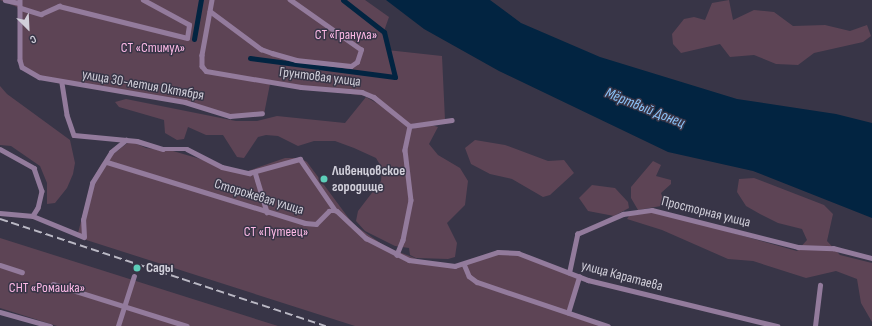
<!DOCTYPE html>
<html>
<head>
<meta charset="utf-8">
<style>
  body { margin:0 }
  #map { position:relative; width:872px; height:326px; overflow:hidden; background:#383547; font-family:"Sofia Sans Condensed",sans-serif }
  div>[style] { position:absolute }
  .green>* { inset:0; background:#5d4455 }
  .water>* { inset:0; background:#022441 }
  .canal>* { height:5px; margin:-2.5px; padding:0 2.5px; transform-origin:2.5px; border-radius:2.5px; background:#022441 }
  .minor>* { height:4.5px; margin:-2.25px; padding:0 2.25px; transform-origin:2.25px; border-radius:2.25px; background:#937b9c }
  .rail>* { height:1.5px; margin-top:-0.75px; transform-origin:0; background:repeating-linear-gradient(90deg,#bab8c4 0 8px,transparent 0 12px) }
  .dots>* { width:11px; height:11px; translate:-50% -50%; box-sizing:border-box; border:2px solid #383547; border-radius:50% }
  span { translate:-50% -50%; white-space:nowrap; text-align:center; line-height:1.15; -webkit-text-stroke:3px #383547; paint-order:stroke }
  .park-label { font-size:14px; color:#fcb9e6 }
  .street-label { font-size:14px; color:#d1cfda }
  .poi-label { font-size:14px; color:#d1cfda; font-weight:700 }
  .left { translate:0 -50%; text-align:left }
  .water-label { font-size:15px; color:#8cc4fa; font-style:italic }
  .north { position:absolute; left:8px; top:8px; width:40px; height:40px; -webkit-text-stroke:3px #383547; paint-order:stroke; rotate:156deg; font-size:11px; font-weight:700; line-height:16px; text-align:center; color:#d1cfda }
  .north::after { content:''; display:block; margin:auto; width:14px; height:18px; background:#d1cfda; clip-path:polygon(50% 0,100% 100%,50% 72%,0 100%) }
</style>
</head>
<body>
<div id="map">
  <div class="green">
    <i style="clip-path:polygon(0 0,365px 0,389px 17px,383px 34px,387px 50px,442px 56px,445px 120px,405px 125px,412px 129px,428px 124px,438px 127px,429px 144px,438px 155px,460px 168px,468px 181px,465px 205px,447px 223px,457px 243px,455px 257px,448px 259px,416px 258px,410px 255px,409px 248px,395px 246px,365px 231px,356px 221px,358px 211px,381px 181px,382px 168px,376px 158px,354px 148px,335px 141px,314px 141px,298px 146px,278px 136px,266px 135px,258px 137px,244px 158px,237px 157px,223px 135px,206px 135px,188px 127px,184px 139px,177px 140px,165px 133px,164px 120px,119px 107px,115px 102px,126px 99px,236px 121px,257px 121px,277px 116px,345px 123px,366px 97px,378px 104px,367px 96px,270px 84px,264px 114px,231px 115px,153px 97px,57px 83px,30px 72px,21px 65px,19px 12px,17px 7px)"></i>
    <i style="clip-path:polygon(729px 0,733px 20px,754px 10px,774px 12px,793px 26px,825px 25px,850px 31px,867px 25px,871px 36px,863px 42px,814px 53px,798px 65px,776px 64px,754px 55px,730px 57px,720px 44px,681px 53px,673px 44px,672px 34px,684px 19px,694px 17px,705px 20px,712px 3px)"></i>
    <i style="clip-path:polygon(0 86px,7px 94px,70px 140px,75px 163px,73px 174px,67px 188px,55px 203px,47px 204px,47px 183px,40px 166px,11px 146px,0 145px)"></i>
    <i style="clip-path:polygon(475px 140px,505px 145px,548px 161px,564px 160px,574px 173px,550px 195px,543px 197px,512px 179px,490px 174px,471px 164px,465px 148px)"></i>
    <i style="clip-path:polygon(130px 141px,146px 148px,173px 151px,245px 172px,285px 158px,300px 158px,307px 162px,353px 224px,386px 247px,433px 265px,457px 266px,507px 251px,579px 275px,568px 314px,606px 326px,355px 326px,77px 237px,91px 182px,102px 163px)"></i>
    <i style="clip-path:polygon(653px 161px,661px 165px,656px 176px,671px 180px,671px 184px,661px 193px,664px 202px,661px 206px,638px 210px,631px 198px,631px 187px)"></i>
    <i style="clip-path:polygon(754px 178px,824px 205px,833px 214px,827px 241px,840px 255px,872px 263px,872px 322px,861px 303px,857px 279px,836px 271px,806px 278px,753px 261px,728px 259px,662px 230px,627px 219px,631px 213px,661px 213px,797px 251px,807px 240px,802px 229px,778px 223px,760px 214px,746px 206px,737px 192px,739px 179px)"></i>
    <i style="clip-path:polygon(592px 185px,615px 188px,628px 202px,629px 208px,614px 216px,588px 211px,579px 198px)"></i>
    <i style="clip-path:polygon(0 238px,278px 326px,57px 326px,0 308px)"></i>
  </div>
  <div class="water">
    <i style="clip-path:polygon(386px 0,490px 0,521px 23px,600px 57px,737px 99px,836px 114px,872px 123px,872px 218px,753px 171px,668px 152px,499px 71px,424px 29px)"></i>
  </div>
  <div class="canal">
    <i style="left:194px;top:39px;width:40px;rotate:-80deg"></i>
    <i style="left:250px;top:58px;width:146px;rotate:7.5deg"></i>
    <i style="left:395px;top:77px;width:46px;rotate:-103.7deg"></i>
    <i style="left:384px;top:32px;width:52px;rotate:-142deg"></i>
  </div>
  <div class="minor">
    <i style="left:5px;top:0;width:14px;rotate:12deg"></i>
    <i style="left:20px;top:0;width:60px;rotate:90deg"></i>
    <i style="left:20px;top:60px;width:7px;rotate:74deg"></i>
    <i style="left:22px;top:67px;width:20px;rotate:30deg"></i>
    <i style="left:39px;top:77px;width:148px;rotate:9.7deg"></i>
    <i style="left:185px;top:102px;width:47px;rotate:17.3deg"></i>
    <i style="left:230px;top:116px;width:32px;rotate:-5deg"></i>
    <i style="left:212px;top:0;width:56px;rotate:100.3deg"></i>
    <i style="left:202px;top:55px;width:11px;rotate:90deg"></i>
    <i style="left:202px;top:66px;width:6px;rotate:51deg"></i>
    <i style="left:206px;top:71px;width:96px;rotate:9.6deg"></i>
    <i style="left:301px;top:87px;width:61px;rotate:4.7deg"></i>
    <i style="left:362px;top:92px;width:13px;rotate:23deg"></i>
    <i style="left:374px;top:97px;width:46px;rotate:38.9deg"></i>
    <i style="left:410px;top:126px;width:25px;rotate:102deg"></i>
    <i style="left:405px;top:150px;width:50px;rotate:83.2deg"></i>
    <i style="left:411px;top:200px;width:41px;rotate:101.3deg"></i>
    <i style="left:403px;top:240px;width:16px;rotate:112deg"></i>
    <i style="left:21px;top:8px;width:21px;rotate:17deg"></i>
    <i style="left:41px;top:14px;width:20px;rotate:-24deg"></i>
    <i style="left:59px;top:6px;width:132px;rotate:14deg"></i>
    <i style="left:187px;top:38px;width:13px;rotate:-81deg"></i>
    <i style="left:189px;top:25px;width:52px;rotate:-151.5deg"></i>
    <i style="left:210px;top:11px;width:64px;rotate:36.7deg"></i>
    <i style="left:261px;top:49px;width:12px;rotate:20deg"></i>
    <i style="left:272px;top:53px;width:25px;rotate:16deg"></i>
    <i style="left:296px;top:60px;width:55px;rotate:6.2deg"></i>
    <i style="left:351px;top:66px;width:7px;rotate:-34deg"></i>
    <i style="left:357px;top:62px;width:13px;rotate:-72deg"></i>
    <i style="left:361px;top:50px;width:87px;rotate:-144.8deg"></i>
    <i style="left:62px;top:83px;width:32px;rotate:81deg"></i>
    <i style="left:67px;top:115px;width:21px;rotate:71deg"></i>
    <i style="left:74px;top:135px;width:63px;rotate:5.4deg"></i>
    <i style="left:137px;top:141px;width:27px;rotate:17deg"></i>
    <i style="left:163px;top:149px;width:24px"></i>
    <i style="left:187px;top:149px;width:39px;rotate:27deg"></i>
    <i style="left:222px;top:167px;width:28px;rotate:13deg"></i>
    <i style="left:249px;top:173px;width:53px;rotate:-15.4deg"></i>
    <i style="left:300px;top:159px;width:62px;rotate:55.5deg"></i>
    <i style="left:410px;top:126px;width:42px;rotate:-8.1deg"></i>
    <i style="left:0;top:149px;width:39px;rotate:29deg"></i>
    <i style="left:34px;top:168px;width:24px;rotate:71deg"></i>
    <i style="left:42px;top:191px;width:17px;rotate:103deg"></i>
    <i style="left:38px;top:208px;width:9px;rotate:122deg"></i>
    <i style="left:107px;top:162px;width:207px;rotate:17.1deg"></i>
    <i style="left:305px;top:223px;width:11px;rotate:5deg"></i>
    <i style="left:316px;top:224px;width:18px;rotate:-45deg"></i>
    <i style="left:329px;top:211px;width:8px"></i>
    <i style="left:337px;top:211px;width:40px;rotate:43deg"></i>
    <i style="left:366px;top:238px;width:48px;rotate:27.1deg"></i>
    <i style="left:409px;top:260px;width:46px;rotate:7.4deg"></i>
    <i style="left:455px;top:266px;width:45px;rotate:-18deg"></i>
    <i style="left:498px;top:252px;width:20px;rotate:3deg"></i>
    <i style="left:518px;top:253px;width:75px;rotate:21.1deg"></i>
    <i style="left:588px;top:280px;width:195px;rotate:13.7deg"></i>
    <i style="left:255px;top:172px;width:42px;rotate:73.3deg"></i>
    <i style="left:0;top:213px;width:33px;rotate:5deg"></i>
    <i style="left:33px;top:216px;width:55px;rotate:22.4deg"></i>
    <i style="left:84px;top:237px;width:17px;rotate:-93deg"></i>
    <i style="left:83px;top:220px;width:38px;rotate:-76deg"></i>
    <i style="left:92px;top:183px;width:36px;rotate:-58deg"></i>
    <i style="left:111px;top:152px;width:19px;rotate:-39deg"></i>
    <i style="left:464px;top:264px;width:13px;rotate:67deg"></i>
    <i style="left:469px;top:276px;width:10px;rotate:37deg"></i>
    <i style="left:477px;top:282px;width:138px;rotate:18.6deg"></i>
    <i style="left:0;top:265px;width:23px;rotate:18deg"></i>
    <i style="left:569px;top:273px;width:40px;rotate:-78deg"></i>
    <i style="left:577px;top:234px;width:50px;rotate:-23.5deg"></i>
    <i style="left:623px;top:214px;width:29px;rotate:-8deg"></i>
    <i style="left:652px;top:210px;width:151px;rotate:14.2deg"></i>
    <i style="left:798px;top:247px;width:35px;rotate:2deg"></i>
    <i style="left:833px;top:248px;width:40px;rotate:14.4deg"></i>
    <i style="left:53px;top:284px;width:140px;rotate:17.4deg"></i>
    <i style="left:0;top:312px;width:52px;rotate:15.6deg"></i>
    <i style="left:568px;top:313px;width:38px;rotate:-73deg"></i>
    <i style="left:118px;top:326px;width:52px;rotate:-72.3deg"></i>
    <i style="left:815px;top:326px;width:41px;rotate:-83deg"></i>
  </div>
  <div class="rail">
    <i style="left:0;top:219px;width:343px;rotate:18.2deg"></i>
  </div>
  <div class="dots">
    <i style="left:324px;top:179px;background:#5dceb9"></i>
    <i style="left:137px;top:268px;background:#5dceb9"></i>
  </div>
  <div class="park-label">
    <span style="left:346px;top:35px">СТ «Гранула»</span>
    <span style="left:153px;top:48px">СТ «Стимул»</span>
    <span style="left:276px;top:232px">СТ «Путеец»</span>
    <span style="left:47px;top:288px">СНТ «Ромашка»</span>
  </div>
  <div class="street-label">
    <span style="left:320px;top:77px;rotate:7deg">Грунтовая улица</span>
    <span style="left:143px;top:85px;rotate:10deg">улица 30-летия Октября</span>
    <span style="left:259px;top:197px;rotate:17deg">Сторожевая улица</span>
    <span style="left:706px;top:212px;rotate:14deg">Просторная улица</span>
    <span style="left:622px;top:276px;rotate:15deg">улица Каратаева</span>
  </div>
  <div class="poi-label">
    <span class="left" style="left:332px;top:179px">Ливенцовское<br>городище</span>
    <span class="left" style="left:146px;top:268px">Сады</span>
  </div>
  <div class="water-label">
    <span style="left:645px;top:108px;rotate:22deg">Мёртвый Донец</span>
  </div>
  <div class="north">С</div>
</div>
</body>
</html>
